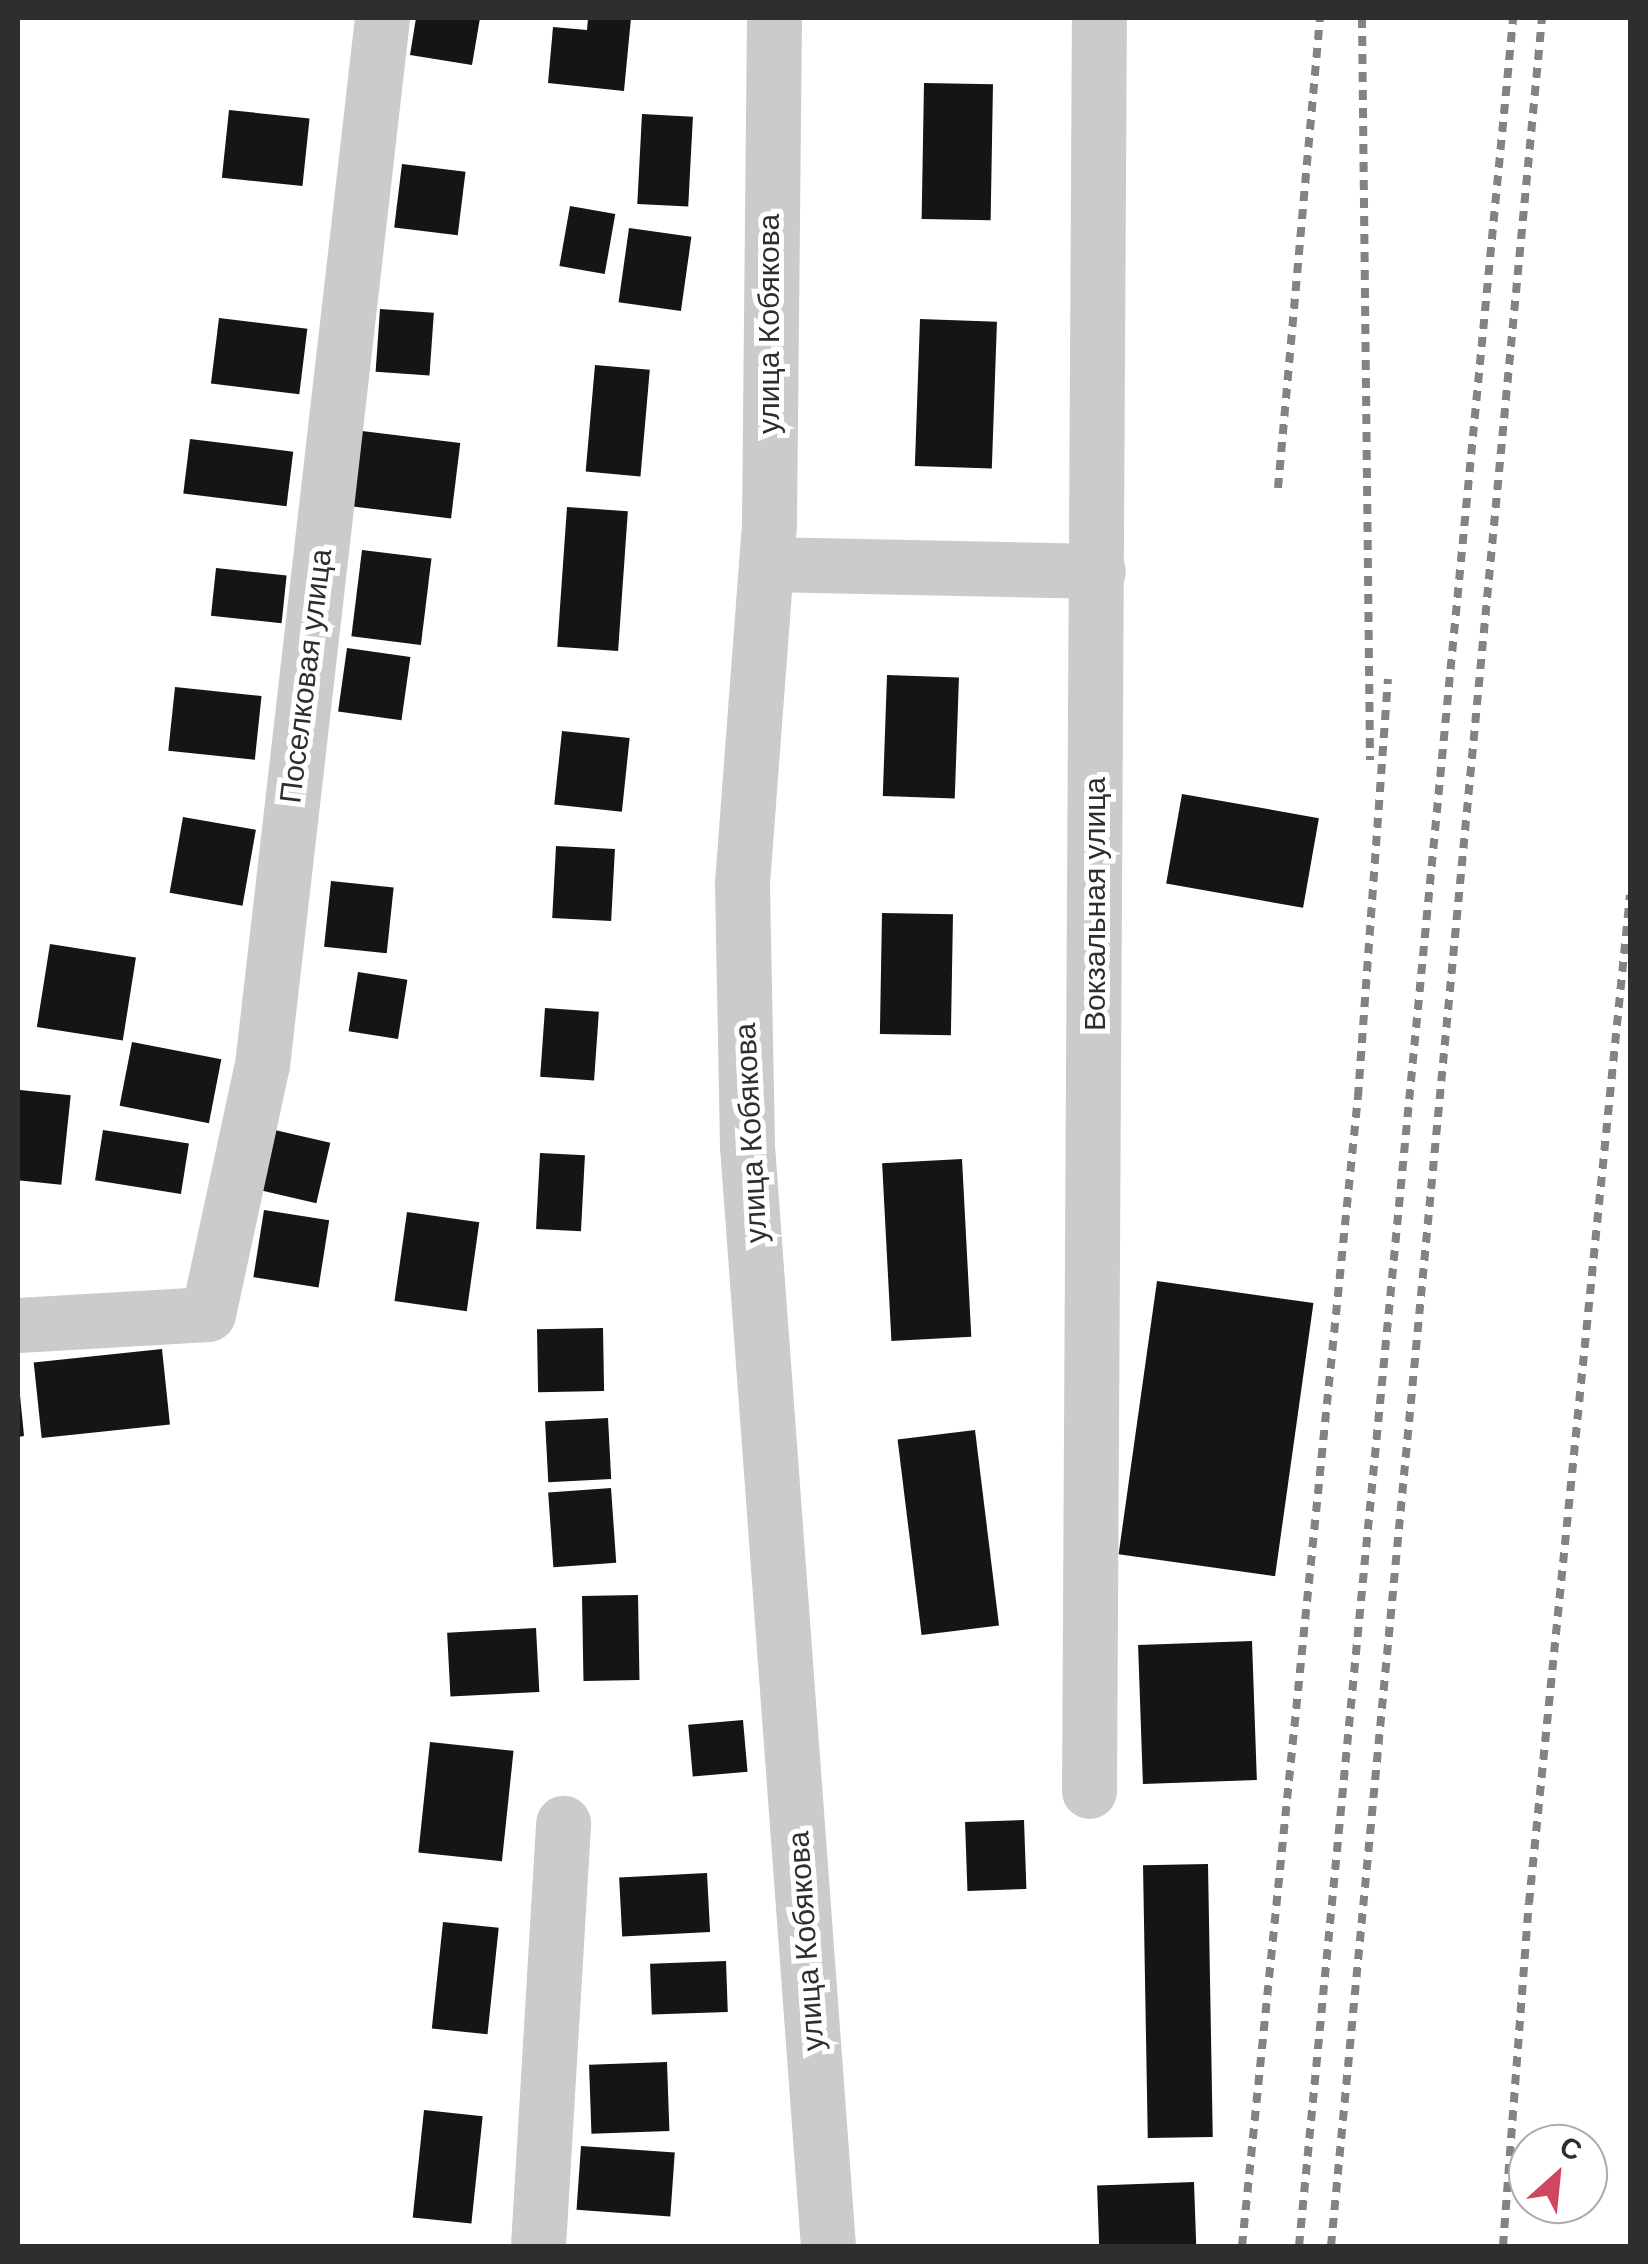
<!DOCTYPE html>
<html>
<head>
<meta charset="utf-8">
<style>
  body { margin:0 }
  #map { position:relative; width:1648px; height:2264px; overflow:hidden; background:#fff; font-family:Arial,sans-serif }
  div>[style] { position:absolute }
  .building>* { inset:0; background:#151515; transform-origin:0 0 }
  .minor>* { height:55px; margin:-27.5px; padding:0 27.5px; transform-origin:27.5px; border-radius:27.5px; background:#cbcbcb }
  .rail>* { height:8px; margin-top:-4px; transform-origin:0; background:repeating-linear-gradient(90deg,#838383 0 10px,transparent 0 18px) }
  span { translate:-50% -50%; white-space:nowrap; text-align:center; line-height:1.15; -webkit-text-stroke:10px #fff; paint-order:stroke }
  .street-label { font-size:30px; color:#2e2e2e }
  .frame { position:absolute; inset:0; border:20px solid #2e2e2e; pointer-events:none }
  .north { position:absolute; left:1508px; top:2124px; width:100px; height:100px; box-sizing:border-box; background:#fff; border:2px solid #ababab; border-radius:50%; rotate:27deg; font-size:28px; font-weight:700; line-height:40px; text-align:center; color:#2e2e2e }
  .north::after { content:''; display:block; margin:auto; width:35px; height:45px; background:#cf475f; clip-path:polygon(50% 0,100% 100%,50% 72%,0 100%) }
</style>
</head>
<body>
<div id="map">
  <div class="building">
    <i style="clip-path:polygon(416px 18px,480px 18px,472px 65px,410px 55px)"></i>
    <i style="clip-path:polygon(588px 18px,631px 18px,624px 91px,548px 83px,553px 27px,587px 30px)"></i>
    <i style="left:924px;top:83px;width:69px;height:136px;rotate:1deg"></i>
    <i style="left:229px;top:110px;width:81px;height:68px;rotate:6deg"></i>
    <i style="left:642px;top:114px;width:51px;height:90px;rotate:3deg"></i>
    <i style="left:402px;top:164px;width:64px;height:64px;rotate:7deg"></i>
    <i style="left:570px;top:206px;width:46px;height:61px;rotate:10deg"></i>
    <i style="left:629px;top:228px;width:63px;height:75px;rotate:8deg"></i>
    <i style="left:380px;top:309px;width:54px;height:63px;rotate:4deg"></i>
    <i style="left:219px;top:318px;width:89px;height:66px;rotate:7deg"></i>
    <i style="left:920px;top:319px;width:77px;height:147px;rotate:2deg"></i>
    <i style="left:595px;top:365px;width:55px;height:107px;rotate:5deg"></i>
    <i style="left:362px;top:431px;width:99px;height:76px;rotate:7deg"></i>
    <i style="left:190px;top:439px;width:104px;height:55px;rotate:7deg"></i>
    <i style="left:567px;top:507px;width:61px;height:140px;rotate:4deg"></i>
    <i style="left:362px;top:550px;width:70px;height:87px;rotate:7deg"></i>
    <i style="left:216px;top:568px;width:71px;height:48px;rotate:6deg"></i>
    <i style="left:347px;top:648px;width:64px;height:64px;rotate:8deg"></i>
    <i style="left:887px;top:675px;width:72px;height:121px;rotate:2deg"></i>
    <i style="left:175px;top:687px;width:87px;height:64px;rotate:6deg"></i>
    <i style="left:562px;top:731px;width:68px;height:74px;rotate:6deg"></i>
    <i style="left:1182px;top:794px;width:139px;height:91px;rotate:10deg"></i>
    <i style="left:183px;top:817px;width:74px;height:77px;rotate:10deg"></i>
    <i style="left:556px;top:846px;width:59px;height:72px;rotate:3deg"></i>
    <i style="left:331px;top:881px;width:63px;height:66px;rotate:6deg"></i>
    <i style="left:882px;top:913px;width:71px;height:121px;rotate:1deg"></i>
    <i style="left:50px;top:944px;width:87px;height:84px;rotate:9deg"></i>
    <i style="left:358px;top:972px;width:50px;height:60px;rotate:9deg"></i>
    <i style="left:545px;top:1008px;width:54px;height:69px;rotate:4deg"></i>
    <i style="left:132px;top:1042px;width:91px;height:65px;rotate:11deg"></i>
    <i style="left:20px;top:1090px;width:51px;height:90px;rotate:6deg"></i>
    <i style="left:266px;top:1128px;width:66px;height:62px;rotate:13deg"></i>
    <i style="left:103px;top:1130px;width:87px;height:51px;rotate:9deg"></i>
    <i style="left:540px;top:1153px;width:45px;height:76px;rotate:3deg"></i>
    <i style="left:962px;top:1159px;width:178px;height:80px;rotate:87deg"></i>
    <i style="left:264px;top:1210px;width:66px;height:68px;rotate:9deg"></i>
    <i style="left:407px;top:1212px;width:73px;height:90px;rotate:8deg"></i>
    <i style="left:1157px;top:1281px;width:158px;height:276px;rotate:8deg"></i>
    <i style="left:603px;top:1328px;width:63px;height:66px;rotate:89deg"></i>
    <i style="left:162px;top:1349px;width:76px;height:129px;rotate:84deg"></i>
    <i style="clip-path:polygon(18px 1375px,24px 1436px,18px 1437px)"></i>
    <i style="left:608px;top:1418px;width:61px;height:63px;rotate:87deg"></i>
    <i style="left:975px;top:1430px;width:197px;height:78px;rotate:83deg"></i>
    <i style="left:611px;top:1488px;width:75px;height:63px;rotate:86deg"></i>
    <i style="left:638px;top:1595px;width:85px;height:56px;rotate:89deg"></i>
    <i style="left:536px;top:1628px;width:64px;height:89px;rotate:87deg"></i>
    <i style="left:1252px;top:1641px;width:139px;height:114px;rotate:88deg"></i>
    <i style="left:743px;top:1720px;width:52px;height:55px;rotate:85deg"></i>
    <i style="left:430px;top:1742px;width:84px;height:111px;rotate:6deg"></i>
    <i style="left:1024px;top:1820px;width:69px;height:59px;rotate:88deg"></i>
    <i style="left:1208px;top:1864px;width:273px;height:65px;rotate:89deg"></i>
    <i style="left:707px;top:1873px;width:59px;height:88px;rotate:87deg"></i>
    <i style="left:443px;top:1922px;width:56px;height:107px;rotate:6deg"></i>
    <i style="left:726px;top:1961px;width:51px;height:76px;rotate:88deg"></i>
    <i style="left:667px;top:2062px;width:69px;height:78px;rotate:88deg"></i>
    <i style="left:424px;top:2110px;width:59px;height:108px;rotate:6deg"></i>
    <i style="left:581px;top:2146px;width:94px;height:64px;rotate:4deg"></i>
    <i style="left:1194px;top:2182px;width:64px;height:97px;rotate:88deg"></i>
  </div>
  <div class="minor">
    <i style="left:774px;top:18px;width:506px;rotate:90.57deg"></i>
    <i style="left:769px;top:524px;width:361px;rotate:94.3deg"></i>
    <i style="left:742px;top:884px;width:262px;rotate:88.9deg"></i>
    <i style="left:747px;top:1146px;width:1103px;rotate:85.79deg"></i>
    <i style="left:766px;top:564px;width:332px;rotate:1.2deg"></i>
    <i style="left:18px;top:1325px;width:190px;rotate:-3.3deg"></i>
    <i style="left:208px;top:1314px;width:255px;rotate:-77.8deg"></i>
    <i style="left:262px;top:1065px;width:1054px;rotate:-83.46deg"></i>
    <i style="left:1089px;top:1791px;width:1773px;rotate:-89.68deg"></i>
    <i style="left:538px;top:2246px;width:424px;rotate:-86.6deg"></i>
  </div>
  <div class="rail">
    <i style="left:1362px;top:18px;width:742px;rotate:89.38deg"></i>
    <i style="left:1278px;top:488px;width:472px;rotate:-84.9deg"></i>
    <i style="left:1242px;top:2246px;width:1155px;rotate:-84.24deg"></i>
    <i style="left:1358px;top:1097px;width:419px;rotate:-85.9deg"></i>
    <i style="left:1299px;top:2246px;width:2238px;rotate:-84.51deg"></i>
    <i style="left:1331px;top:2246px;width:2238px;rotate:-84.59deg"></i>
    <i style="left:1503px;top:2246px;width:344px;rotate:-85.7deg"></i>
    <i style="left:1529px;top:1903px;width:1013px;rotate:-84.28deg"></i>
  </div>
  <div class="street-label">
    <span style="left:769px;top:324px;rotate:-90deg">улица Кобякова</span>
    <span style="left:306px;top:676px;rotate:-83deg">Поселковая улица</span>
    <span style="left:1095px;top:904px;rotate:-90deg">Вокзальная улица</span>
    <span style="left:751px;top:1133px;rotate:-93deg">улица Кобякова</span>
    <span style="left:806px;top:1941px;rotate:-94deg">улица Кобякова</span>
  </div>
  <div class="frame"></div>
  <div class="north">С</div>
</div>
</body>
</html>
